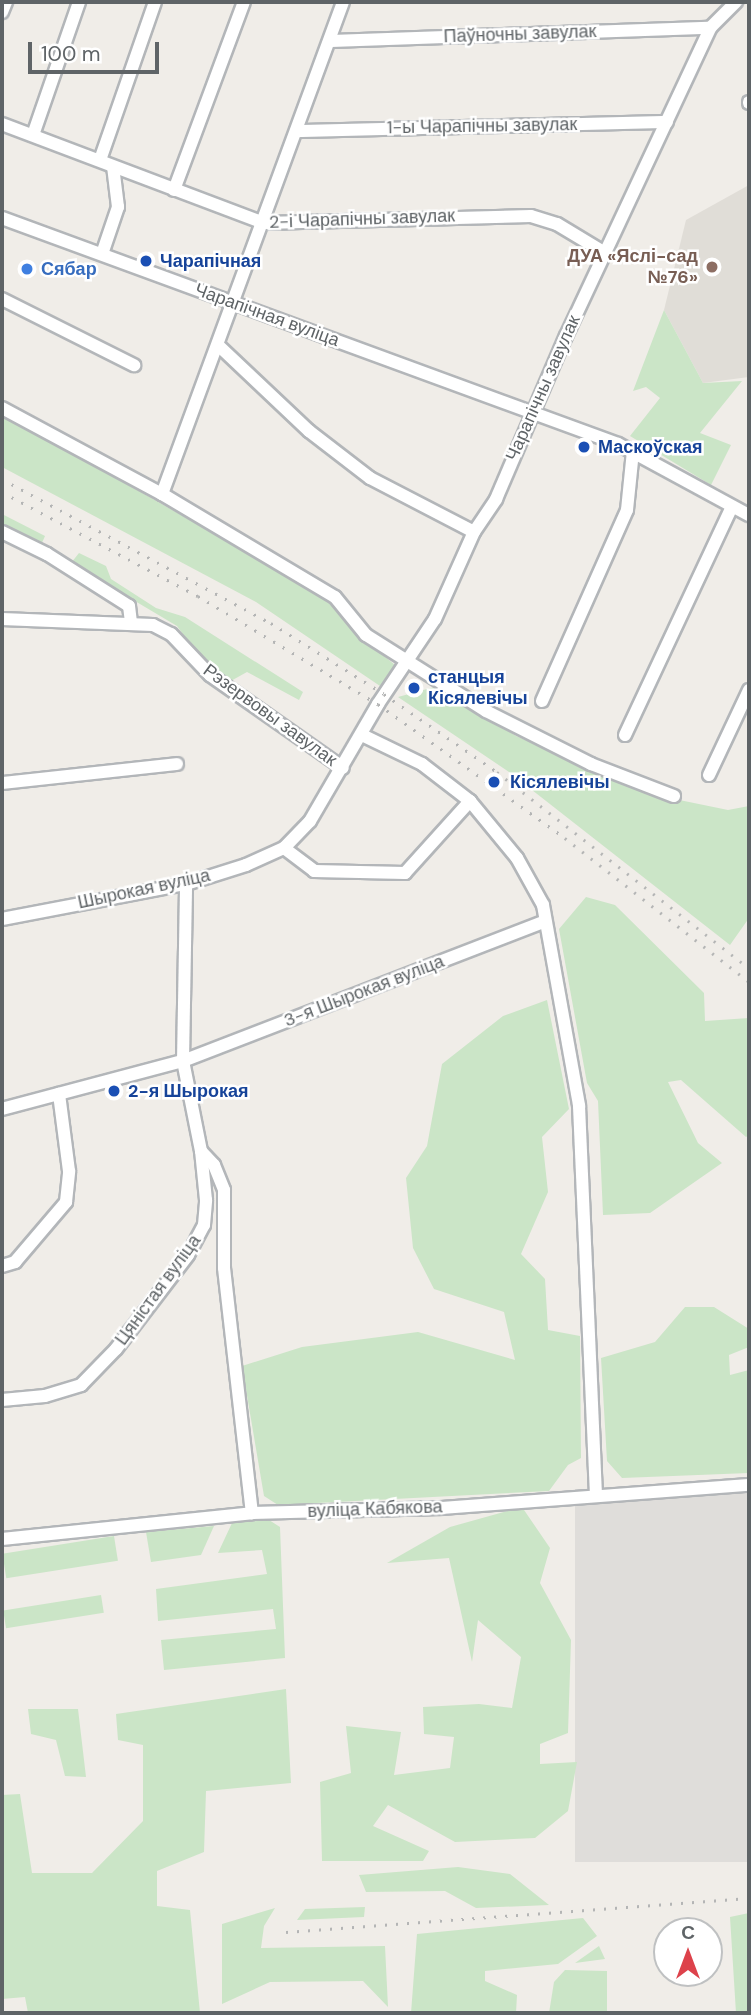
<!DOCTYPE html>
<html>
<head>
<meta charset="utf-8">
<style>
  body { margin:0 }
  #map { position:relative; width:751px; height:2015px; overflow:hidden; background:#f0ede8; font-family:"DM Sans",sans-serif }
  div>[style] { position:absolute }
  .industrial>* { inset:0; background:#dfddda; transform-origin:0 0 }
  .education>* { inset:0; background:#e0ddd7 }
  .green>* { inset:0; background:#cbe5c7; transform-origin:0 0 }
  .roads { filter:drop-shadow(2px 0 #b3b6b9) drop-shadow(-2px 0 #b3b6b9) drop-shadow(0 2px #b3b6b9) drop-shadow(0 -2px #b3b6b9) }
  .minor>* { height:12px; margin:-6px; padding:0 6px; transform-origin:6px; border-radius:6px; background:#fff }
  .rail>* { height:2.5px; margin-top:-1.25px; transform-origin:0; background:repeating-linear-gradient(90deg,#b4b5b5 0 2px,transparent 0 11px) }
  .dots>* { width:19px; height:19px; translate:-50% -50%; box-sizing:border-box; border:4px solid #fff; border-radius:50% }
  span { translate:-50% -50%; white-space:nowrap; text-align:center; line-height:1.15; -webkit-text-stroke:5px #fff; paint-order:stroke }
  .street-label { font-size:18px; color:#5f6467 }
  .education-label { font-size:18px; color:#785e54; font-weight:700 }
  .right { translate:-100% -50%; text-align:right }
  .transit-label { font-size:18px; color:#164399; font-weight:700 }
  .left { translate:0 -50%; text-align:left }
  .shop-label { font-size:18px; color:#366cbe; font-weight:700 }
  .frame { position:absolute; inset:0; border:4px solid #5f6467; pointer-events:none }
  .north { position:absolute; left:653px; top:1917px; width:70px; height:70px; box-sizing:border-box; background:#fff; border:2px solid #bfc1c2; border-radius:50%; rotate:0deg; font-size:19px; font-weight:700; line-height:28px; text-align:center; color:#5f6467 }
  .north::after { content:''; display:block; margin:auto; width:24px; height:32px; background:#dd424b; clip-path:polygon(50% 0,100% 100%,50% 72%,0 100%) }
  .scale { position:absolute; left:28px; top:42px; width:131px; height:32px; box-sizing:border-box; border:4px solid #5f6467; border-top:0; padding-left:9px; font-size:21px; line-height:24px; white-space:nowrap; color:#5f6467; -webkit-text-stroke:5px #fff; paint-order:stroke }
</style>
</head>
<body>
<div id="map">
  <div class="industrial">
    <i style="left:749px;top:1489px;width:373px;height:174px;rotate:90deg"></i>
  </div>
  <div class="education">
    <i style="clip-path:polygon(749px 185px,749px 377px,703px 383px,664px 310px,686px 220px)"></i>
  </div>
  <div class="green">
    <i style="clip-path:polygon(664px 310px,703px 383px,742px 381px,700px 433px,731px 445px,711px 485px,630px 436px,660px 398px,646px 387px,633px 391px)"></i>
    <i style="clip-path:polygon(2px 413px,332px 601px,355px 632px,395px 665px,380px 686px,256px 602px,2px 467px)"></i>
    <i style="clip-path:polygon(2px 514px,45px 536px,41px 545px,2px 526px)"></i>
    <i style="clip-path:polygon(79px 553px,106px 566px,111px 579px,156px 608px,185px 617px,303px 692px,299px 700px,247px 672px,229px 682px,206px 666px,177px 626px,71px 563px)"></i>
    <i style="clip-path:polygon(438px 686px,516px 736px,655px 795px,728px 810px,749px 806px,749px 918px,730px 945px,509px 772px,398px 697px)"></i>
    <i style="clip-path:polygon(586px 897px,615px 905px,704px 993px,705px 1021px,749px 1018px,749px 1135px,746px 1137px,681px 1080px,668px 1082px,698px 1143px,722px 1163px,650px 1213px,603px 1215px,598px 1101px,587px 1083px,559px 929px)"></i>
    <i style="clip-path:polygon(547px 1000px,569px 1109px,542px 1137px,548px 1192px,521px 1254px,545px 1279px,548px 1330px,580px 1336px,581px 1458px,568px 1465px,549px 1491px,278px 1505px,264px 1496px,242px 1366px,302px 1347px,418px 1332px,515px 1360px,504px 1312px,434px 1289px,413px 1248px,406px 1178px,427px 1146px,442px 1064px,503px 1016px)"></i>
    <i style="clip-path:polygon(685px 1307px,714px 1307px,749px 1329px,749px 1347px,729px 1355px,730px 1375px,749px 1370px,749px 1473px,622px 1478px,607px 1461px,601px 1358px,655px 1342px)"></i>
    <i style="clip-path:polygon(522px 1507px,550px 1548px,540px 1583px,571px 1640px,568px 1733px,540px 1744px,540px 1764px,577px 1762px,568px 1811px,535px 1838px,455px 1842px,388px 1805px,373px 1826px,429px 1851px,423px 1861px,322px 1861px,320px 1782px,351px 1773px,346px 1726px,401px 1732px,394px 1775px,450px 1768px,454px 1737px,424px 1734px,423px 1707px,479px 1704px,512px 1708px,521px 1657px,478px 1620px,472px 1662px,449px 1558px,387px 1563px,450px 1527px)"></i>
    <i style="clip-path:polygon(269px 1520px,280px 1527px,285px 1658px,164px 1670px,161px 1640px,276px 1629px,273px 1609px,158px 1621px,156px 1589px,267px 1574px,262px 1550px,218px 1553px,232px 1523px)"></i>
    <i style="clip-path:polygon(214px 1526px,201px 1555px,151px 1562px,146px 1532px)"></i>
    <i style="left:114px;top:1536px;width:25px;height:113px;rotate:81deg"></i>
    <i style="left:101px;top:1595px;width:18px;height:99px;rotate:81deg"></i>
    <i style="clip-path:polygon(286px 1689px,291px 1783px,206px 1791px,204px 1852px,157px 1871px,157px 1906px,190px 1910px,200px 2013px,28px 2013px,25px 1997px,2px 1999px,2px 1795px,20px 1794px,32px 1873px,92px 1873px,143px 1821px,143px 1745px,118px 1740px,116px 1714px)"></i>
    <i style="clip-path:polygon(28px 1709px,78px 1709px,86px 1777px,65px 1776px,56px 1740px,31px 1734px)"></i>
    <i style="clip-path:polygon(458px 1867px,510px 1874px,549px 1905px,476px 1908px,445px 1891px,366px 1892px,359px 1875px)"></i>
    <i style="clip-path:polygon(365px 1907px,364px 1917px,297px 1920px,305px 1909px)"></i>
    <i style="clip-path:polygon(275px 1908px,264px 1926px,261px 1948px,385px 1946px,388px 2007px,363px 1981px,270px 1982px,222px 2004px,222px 1924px)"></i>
    <i style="clip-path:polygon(749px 1913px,749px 2013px,736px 2013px,730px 1917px)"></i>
    <i style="clip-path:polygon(583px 1918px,597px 1936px,558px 1964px,485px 1971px,485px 1981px,517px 1995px,516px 2013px,411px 2013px,417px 1934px)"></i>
    <i style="clip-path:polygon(599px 1946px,605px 1959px,575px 1963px)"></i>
    <i style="clip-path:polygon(565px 1970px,607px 1971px,607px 2013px,549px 2013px,554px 1982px)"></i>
  </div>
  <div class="roads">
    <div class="minor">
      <i style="left:2px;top:12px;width:11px;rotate:-68deg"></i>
      <i style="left:330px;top:41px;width:380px;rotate:-2deg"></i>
      <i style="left:749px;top:102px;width:1px;rotate:90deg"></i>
      <i style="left:2px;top:124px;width:280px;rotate:20.7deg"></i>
      <i style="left:264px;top:223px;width:267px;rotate:-1.5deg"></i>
      <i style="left:531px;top:216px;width:27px;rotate:17deg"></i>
      <i style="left:557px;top:224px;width:56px;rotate:31.1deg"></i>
      <i style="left:298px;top:131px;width:369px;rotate:-1.4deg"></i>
      <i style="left:33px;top:135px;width:141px;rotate:-70.9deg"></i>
      <i style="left:100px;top:160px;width:167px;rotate:-70.8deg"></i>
      <i style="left:174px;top:190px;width:201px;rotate:-69.6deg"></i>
      <i style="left:2px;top:218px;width:656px;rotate:20.15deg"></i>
      <i style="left:618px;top:444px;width:149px;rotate:28.5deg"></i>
      <i style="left:102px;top:254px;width:50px;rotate:-71.2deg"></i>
      <i style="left:118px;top:207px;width:38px;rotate:-97deg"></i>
      <i style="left:2px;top:299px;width:148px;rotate:26.6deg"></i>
      <i style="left:219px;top:346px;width:124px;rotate:43.4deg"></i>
      <i style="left:309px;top:431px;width:77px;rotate:37.6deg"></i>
      <i style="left:370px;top:478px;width:117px;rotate:27.4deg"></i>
      <i style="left:2px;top:408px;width:182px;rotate:28.3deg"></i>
      <i style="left:162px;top:494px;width:201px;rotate:30.8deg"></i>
      <i style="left:335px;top:597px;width:49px;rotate:50.8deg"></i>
      <i style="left:366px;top:635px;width:142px;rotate:32.3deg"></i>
      <i style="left:486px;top:711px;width:118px;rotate:26.8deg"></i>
      <i style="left:591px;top:764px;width:89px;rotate:21.1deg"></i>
      <i style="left:162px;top:494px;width:524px;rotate:-69.8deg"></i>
      <i style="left:2px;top:532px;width:50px;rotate:26.1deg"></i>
      <i style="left:47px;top:554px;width:97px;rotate:32.4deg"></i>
      <i style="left:129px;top:606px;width:16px;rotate:83deg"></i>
      <i style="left:2px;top:619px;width:151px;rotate:2.3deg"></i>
      <i style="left:153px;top:625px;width:20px;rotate:27deg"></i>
      <i style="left:171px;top:634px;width:57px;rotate:46.4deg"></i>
      <i style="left:210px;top:675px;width:162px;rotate:35deg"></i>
      <i style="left:542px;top:701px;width:209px;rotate:-66deg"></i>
      <i style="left:627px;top:510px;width:59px;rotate:-84.2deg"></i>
      <i style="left:362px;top:735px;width:67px;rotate:25.8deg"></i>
      <i style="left:422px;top:764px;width:61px;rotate:37.6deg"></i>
      <i style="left:470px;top:801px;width:74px;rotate:50.5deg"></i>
      <i style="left:517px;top:858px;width:54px;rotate:61deg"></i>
      <i style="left:543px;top:905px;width:204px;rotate:79.8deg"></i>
      <i style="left:579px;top:1106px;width:390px;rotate:87.5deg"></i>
      <i style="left:625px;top:735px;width:252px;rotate:-64.9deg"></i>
      <i style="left:709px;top:775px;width:94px;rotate:-64.8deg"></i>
      <i style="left:2px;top:783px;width:176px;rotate:-6.2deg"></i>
      <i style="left:284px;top:848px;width:38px;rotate:37deg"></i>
      <i style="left:314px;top:871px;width:91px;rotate:1.3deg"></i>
      <i style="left:405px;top:873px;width:97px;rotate:-47.9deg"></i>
      <i style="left:2px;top:919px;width:187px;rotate:-10.8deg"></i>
      <i style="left:186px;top:884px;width:63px;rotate:-17.6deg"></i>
      <i style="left:246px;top:865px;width:42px;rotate:-24.1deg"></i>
      <i style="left:284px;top:848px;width:37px;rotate:-46deg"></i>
      <i style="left:310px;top:821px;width:135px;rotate:-59.8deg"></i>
      <i style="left:378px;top:704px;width:102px;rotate:-56.2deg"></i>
      <i style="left:435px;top:619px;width:95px;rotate:-65.9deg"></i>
      <i style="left:474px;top:532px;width:40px;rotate:-56deg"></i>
      <i style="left:496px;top:499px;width:177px;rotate:-66.8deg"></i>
      <i style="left:566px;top:336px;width:340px;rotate:-64.9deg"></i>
      <i style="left:710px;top:28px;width:37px;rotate:-45deg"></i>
      <i style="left:2px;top:1109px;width:187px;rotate:-14.9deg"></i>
      <i style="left:183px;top:1061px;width:388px;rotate:-21.1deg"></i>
      <i style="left:201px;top:1151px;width:19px;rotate:47deg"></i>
      <i style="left:214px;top:1165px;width:27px;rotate:68deg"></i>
      <i style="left:224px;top:1190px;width:78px;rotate:90deg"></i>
      <i style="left:224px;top:1268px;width:247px;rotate:83.5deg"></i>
      <i style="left:2px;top:1266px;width:14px;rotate:-17deg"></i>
      <i style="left:15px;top:1262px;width:79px;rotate:-49.6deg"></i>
      <i style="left:66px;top:1202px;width:31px;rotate:-84deg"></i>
      <i style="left:69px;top:1171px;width:78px;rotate:-97.4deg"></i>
      <i style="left:2px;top:1400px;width:43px;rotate:-5.3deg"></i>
      <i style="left:45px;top:1396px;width:38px;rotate:-17deg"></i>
      <i style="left:81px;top:1385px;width:50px;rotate:-45.8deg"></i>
      <i style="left:116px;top:1349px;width:118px;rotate:-52.5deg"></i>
      <i style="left:188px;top:1255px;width:34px;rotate:-62deg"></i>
      <i style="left:204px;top:1225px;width:25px;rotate:-85deg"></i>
      <i style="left:206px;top:1200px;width:49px;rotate:-95.8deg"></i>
      <i style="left:201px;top:1151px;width:92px;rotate:-101.3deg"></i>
      <i style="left:183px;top:1061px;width:177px;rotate:-89deg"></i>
      <i style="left:2px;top:1539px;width:251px;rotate:-5.9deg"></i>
      <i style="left:252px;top:1513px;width:189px;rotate:-1.5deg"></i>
      <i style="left:441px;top:1508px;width:309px;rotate:-4.3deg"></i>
    </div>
  </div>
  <div class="rail">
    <i style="left:2px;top:479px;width:305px;rotate:28.2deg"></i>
    <i style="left:271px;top:623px;width:133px;rotate:32.1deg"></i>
    <i style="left:384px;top:694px;width:137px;rotate:34.6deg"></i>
    <i style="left:497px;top:772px;width:319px;rotate:37.9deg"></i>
    <i style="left:2px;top:492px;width:222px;rotate:28deg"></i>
    <i style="left:198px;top:596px;width:210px;rotate:31deg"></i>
    <i style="left:378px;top:704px;width:230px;rotate:35.6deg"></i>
    <i style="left:565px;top:838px;width:234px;rotate:38deg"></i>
    <i style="left:286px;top:1932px;width:464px;rotate:-4.2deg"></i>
  </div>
  <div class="dots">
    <i style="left:146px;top:261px;background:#1a4fb4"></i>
    <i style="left:712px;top:267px;background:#8d6e63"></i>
    <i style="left:27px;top:269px;background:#3f7fe0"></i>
    <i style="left:584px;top:447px;background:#1a4fb4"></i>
    <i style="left:414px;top:688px;background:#1a4fb4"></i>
    <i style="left:494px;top:782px;background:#1a4fb4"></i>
    <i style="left:114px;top:1091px;background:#1a4fb4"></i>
  </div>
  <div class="street-label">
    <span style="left:520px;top:34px;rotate:-2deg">Паўночны завулак</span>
    <span style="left:482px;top:126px;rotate:-1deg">1-ы Чарапічны завулак</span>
    <span style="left:362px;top:219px;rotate:-2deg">2-і Чарапічны завулак</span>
    <span style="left:267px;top:315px;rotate:20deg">Чарапічная вуліца</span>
    <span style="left:543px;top:388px;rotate:-66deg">Чарапічны завулак</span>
    <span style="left:270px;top:715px;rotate:36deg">Рэзервовы завулак</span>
    <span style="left:144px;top:889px;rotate:-12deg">Шырокая вуліца</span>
    <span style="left:364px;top:991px;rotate:-21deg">3-я Шырокая вуліца</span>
    <span style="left:158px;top:1290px;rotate:-54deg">Цяністая вуліца</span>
    <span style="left:375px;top:1509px;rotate:-2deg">вуліца Кабякова</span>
  </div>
  <div class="education-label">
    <span class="right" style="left:698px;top:267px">ДУА «Яслі-сад<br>№76»</span>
  </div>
  <div class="transit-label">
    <span class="left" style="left:160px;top:261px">Чарапічная</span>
    <span class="left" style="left:598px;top:447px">Маскоўская</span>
    <span class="left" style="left:428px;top:688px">станцыя<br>Кісялевічы</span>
    <span class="left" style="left:510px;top:782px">Кісялевічы</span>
    <span class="left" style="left:128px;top:1091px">2-я Шырокая</span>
  </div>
  <div class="shop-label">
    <span class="left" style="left:41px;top:269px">Сябар</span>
  </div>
  <div class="frame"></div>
  <div class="north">С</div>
  <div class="scale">100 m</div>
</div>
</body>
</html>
